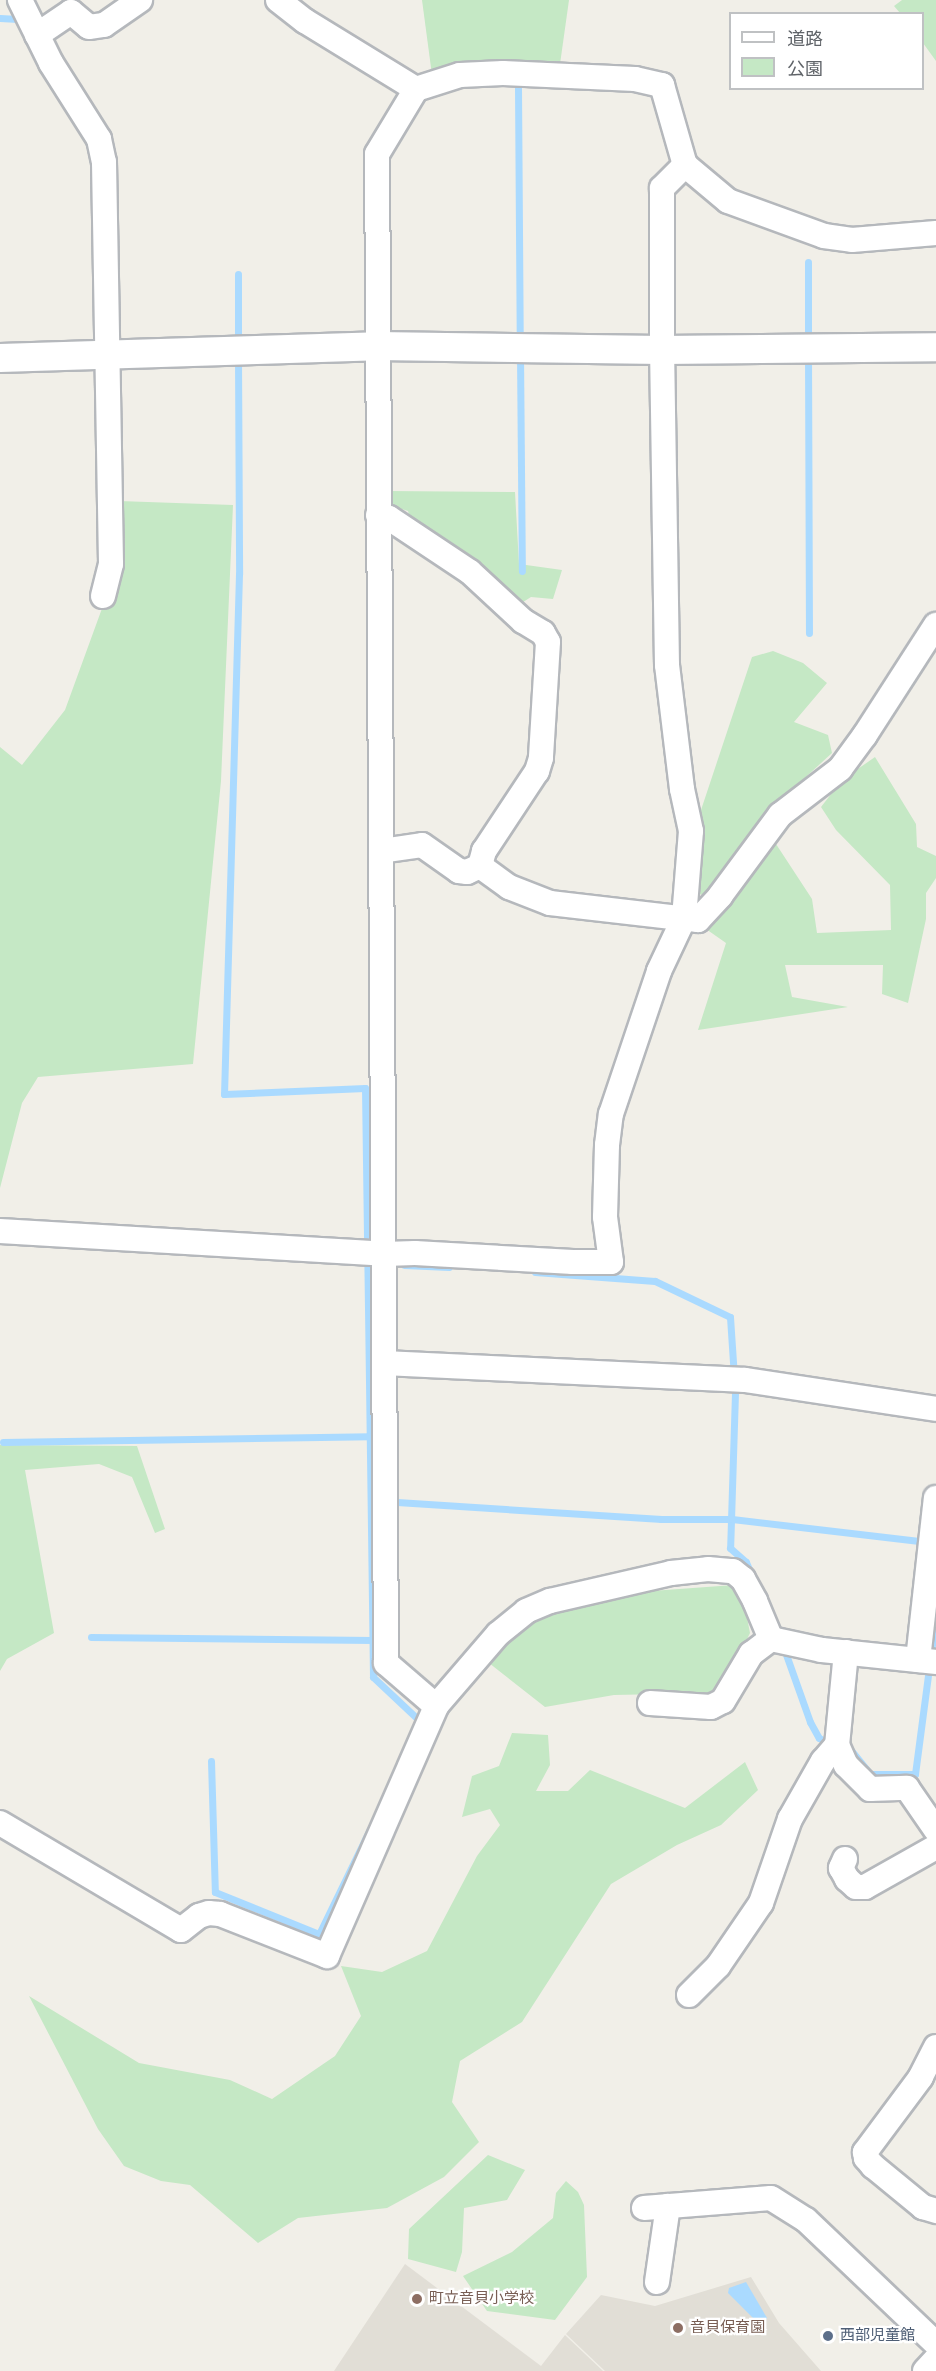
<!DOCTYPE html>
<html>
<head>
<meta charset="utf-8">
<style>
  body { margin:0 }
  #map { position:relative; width:936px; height:2371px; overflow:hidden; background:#f1efe8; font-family:"Roboto Condensed","Noto Sans JP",sans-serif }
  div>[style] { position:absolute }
  .education>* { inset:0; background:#e1ded6 }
  .green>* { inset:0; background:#c5e8c5 }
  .water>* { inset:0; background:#aadaff }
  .stream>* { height:7px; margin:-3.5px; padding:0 3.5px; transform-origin:3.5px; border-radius:3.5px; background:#aadaff }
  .roads { filter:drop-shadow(2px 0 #b5b8bc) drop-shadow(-2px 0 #b5b8bc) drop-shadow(0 2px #b5b8bc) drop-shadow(0 -2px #b5b8bc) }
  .minor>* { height:24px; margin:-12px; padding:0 12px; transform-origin:12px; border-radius:12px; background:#fff }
  .tertiary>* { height:28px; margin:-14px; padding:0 14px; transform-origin:14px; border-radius:14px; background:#fff }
  .dots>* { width:16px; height:16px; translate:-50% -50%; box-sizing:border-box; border:3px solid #fff; border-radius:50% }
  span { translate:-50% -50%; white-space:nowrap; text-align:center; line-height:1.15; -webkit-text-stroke:4.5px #fff; paint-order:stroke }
  .education-label { font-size:15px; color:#785e54 }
  .left { translate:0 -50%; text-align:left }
  .service-label { font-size:15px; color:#4e5e75 }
  .legend { position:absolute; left:729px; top:12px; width:195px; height:78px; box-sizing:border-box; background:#fff; border:2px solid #bfc1c3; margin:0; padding:8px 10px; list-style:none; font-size:18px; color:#5f6368 }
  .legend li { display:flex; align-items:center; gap:12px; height:30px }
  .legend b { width:30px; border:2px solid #bfc1c3 }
</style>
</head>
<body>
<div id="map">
  <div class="education">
    <i style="clip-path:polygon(405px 2264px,541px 2366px,565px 2335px,603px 2371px,334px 2371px)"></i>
    <i style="clip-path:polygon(751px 2277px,779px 2323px,821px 2371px,605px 2371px,566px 2334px,601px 2295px,655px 2306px)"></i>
  </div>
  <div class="green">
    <i style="clip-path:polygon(422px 0,569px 0,560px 64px,432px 75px)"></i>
    <i style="clip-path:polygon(902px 0,936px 0,936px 61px,923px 43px,922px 14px,900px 13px,894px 6px)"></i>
    <i style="clip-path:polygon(387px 491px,515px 492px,519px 564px,562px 570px,553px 599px,531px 597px,520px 604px,411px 522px,408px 511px,389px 505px)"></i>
    <i style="clip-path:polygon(119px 501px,233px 505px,221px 781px,193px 1064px,38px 1077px,22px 1103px,0 1188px,0 747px,22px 765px,65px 710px,112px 581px,121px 575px)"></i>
    <i style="clip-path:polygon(773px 651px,803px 663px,827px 683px,794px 722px,828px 735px,832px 753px,772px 808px,704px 895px,692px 893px,696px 825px,752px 657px)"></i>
    <i style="clip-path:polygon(875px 757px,916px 824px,917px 847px,936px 856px,936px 878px,926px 893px,926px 919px,908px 1003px,882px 994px,883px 965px,785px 965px,792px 997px,848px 1007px,698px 1030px,726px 943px,706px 929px,757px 856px,776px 844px,812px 899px,817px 933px,891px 930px,890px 885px,836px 830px,821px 807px,842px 780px)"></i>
    <i style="clip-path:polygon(0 1445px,137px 1446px,165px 1529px,155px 1533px,132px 1477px,99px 1464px,25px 1470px,54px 1633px,7px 1659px,0 1671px)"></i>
    <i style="clip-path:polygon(734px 1585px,744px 1602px,750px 1633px,725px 1685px,704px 1697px,663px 1694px,614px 1695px,545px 1707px,489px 1663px,508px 1637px,551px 1611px,638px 1592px)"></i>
    <i style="clip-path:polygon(512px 1733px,548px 1735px,550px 1765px,536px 1791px,568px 1791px,590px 1770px,685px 1808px,745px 1762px,758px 1790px,721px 1825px,677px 1845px,611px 1884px,522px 2022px,460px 2061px,452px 2102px,479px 2142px,444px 2177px,387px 2208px,298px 2218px,258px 2243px,190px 2185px,161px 2181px,124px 2166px,98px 2129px,29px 1996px,139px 2063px,230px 2080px,272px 2099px,335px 2056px,361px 2016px,341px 1966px,382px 1972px,427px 1951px,477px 1856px,500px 1825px,490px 1809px,462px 1817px,472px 1776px,499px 1766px)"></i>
    <i style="clip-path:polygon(488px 2155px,525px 2170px,507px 2200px,464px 2208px,462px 2252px,456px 2272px,408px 2259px,409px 2229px)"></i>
    <i style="clip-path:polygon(566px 2181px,578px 2192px,584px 2205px,587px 2277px,555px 2320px,487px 2311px,463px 2276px,512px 2252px,553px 2218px,556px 2193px)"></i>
  </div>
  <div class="water">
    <i style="clip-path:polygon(746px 2282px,767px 2318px,763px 2324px,756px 2321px,728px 2293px,729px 2288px)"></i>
  </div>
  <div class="stream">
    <i style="left:0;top:18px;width:18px;rotate:3deg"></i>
    <i style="left:18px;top:19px;width:7px;rotate:-117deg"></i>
    <i style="left:518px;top:88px;width:255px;rotate:89.6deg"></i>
    <i style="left:808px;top:262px;width:80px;rotate:90deg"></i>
    <i style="left:238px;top:274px;width:70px;rotate:90deg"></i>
    <i style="left:808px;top:353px;width:280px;rotate:89.8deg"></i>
    <i style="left:520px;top:354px;width:217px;rotate:89.5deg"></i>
    <i style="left:238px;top:358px;width:216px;rotate:89.7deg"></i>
    <i style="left:239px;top:574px;width:520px;rotate:91.65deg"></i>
    <i style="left:224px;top:1094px;width:141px;rotate:-2.4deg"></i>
    <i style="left:365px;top:1088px;width:589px;rotate:89.22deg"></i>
    <i style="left:373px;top:1677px;width:66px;rotate:43.2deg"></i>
    <i style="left:404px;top:1265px;width:45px;rotate:2.5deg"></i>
    <i style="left:535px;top:1272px;width:120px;rotate:4.3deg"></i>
    <i style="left:655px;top:1281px;width:83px;rotate:25.6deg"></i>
    <i style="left:730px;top:1317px;width:76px;rotate:86.2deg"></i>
    <i style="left:735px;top:1393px;width:155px;rotate:91.8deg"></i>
    <i style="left:730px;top:1548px;width:21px;rotate:41deg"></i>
    <i style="left:746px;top:1562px;width:15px;rotate:67deg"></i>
    <i style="left:3px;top:1442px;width:367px;rotate:-0.9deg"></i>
    <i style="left:397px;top:1502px;width:265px;rotate:3.7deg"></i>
    <i style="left:661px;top:1519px;width:71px"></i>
    <i style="left:732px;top:1519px;width:197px;rotate:6.7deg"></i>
    <i style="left:91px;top:1637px;width:282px;rotate:0.6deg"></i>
    <i style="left:783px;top:1646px;width:81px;rotate:70.4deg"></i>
    <i style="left:810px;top:1722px;width:18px;rotate:61deg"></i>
    <i style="left:819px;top:1738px;width:7px;rotate:27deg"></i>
    <i style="left:850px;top:1749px;width:32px;rotate:51deg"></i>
    <i style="left:870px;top:1774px;width:45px"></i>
    <i style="left:915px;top:1774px;width:160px;rotate:-82.5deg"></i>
    <i style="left:211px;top:1761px;width:131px;rotate:88.3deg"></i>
    <i style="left:215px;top:1892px;width:112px;rotate:22deg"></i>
    <i style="left:319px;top:1934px;width:117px;rotate:-64.1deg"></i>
  </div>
  <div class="roads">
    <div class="minor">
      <i style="left:20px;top:0;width:70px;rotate:63.8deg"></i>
      <i style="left:51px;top:63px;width:90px;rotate:57.7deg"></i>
      <i style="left:99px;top:139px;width:24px;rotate:78deg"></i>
      <i style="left:104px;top:162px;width:402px;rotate:89deg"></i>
      <i style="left:111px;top:564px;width:33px;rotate:104deg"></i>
      <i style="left:278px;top:0;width:34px;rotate:38deg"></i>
      <i style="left:305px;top:21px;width:130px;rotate:31.5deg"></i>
      <i style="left:37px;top:35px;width:41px;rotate:-34.1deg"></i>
      <i style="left:71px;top:12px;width:23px;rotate:40deg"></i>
      <i style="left:89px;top:27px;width:15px;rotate:-8deg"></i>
      <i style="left:104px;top:25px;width:44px;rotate:-34.8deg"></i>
      <i style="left:378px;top:515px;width:11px;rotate:15deg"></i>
      <i style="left:389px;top:518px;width:97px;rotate:33.7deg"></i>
      <i style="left:470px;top:572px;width:72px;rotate:42.8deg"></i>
      <i style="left:523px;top:621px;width:23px;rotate:31deg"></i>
      <i style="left:543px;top:633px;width:10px;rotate:61deg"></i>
      <i style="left:548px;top:642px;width:116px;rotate:93.5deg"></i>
      <i style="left:541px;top:758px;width:14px;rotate:107deg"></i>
      <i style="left:537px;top:771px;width:96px;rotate:123.5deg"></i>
      <i style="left:484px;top:851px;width:16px;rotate:105deg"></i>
      <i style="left:381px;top:851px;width:41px;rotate:-8.3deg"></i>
      <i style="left:422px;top:845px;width:45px;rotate:35.1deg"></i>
      <i style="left:459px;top:871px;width:8px;rotate:7deg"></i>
      <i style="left:467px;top:872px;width:14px;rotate:-25deg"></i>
      <i style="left:480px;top:866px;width:36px;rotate:36deg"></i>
      <i style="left:509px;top:887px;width:44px;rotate:21.3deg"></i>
      <i style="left:550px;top:903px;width:149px;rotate:6.6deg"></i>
      <i style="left:698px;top:920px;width:33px;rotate:-47deg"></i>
      <i style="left:720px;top:896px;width:101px;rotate:-53.5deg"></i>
      <i style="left:780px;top:815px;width:76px;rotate:-37.5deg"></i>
      <i style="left:840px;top:769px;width:42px;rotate:-53.7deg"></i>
      <i style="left:865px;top:735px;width:131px;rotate:-57.2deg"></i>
      <i style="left:0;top:1231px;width:385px;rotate:3.4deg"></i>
      <i style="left:384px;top:1254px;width:31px;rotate:-2deg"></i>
      <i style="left:415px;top:1253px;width:158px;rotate:3.3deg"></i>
      <i style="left:573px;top:1262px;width:38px"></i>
      <i style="left:611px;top:1262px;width:45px;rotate:-97.6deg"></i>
      <i style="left:605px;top:1217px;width:72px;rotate:-88.4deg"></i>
      <i style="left:607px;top:1145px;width:31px;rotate:-83deg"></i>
      <i style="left:611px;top:1114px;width:151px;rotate:-71.4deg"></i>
      <i style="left:659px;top:971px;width:59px;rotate:-64.7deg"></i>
      <i style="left:684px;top:918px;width:87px;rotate:-85.4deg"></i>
      <i style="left:691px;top:831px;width:43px;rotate:-102.1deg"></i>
      <i style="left:682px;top:789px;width:125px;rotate:-96.9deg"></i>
      <i style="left:667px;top:665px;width:315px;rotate:-90.9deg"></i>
      <i style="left:662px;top:350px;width:162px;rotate:-90deg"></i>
      <i style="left:662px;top:188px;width:33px;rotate:-45deg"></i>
      <i style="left:385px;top:1363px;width:360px;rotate:2.7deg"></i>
      <i style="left:745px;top:1380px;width:193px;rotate:8.6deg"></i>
      <i style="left:846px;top:1652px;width:93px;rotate:95.5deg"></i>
      <i style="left:837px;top:1745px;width:22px;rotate:66deg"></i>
      <i style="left:846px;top:1765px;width:34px;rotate:45deg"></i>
      <i style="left:870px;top:1789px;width:37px;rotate:-2deg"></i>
      <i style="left:907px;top:1788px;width:51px;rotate:55.4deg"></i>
      <i style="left:918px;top:1660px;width:163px;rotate:-83.7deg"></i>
      <i style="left:650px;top:1703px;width:61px;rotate:3.8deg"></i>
      <i style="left:711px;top:1707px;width:13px;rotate:-27deg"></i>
      <i style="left:723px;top:1701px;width:55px;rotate:-59.2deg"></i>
      <i style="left:751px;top:1654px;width:25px;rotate:-37deg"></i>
      <i style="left:436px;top:1706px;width:66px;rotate:-139.3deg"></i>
      <i style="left:386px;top:1663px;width:1509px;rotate:-90.34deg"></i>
      <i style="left:377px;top:154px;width:76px;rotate:-59deg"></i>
      <i style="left:416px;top:89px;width:46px;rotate:-17.7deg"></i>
      <i style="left:460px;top:75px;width:43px;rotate:-2.7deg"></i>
      <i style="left:503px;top:73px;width:132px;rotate:2.6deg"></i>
      <i style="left:635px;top:79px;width:28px;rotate:13deg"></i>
      <i style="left:662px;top:85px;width:83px;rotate:74deg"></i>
      <i style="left:685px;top:165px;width:56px;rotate:39.9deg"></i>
      <i style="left:728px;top:201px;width:102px;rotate:20deg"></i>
      <i style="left:824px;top:236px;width:28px;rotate:8deg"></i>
      <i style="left:852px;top:240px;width:84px;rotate:-4.8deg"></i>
      <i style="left:0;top:1823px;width:210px;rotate:30.6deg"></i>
      <i style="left:181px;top:1930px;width:23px;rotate:-38deg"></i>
      <i style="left:199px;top:1916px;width:10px;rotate:-17deg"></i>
      <i style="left:209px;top:1913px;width:11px;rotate:5deg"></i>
      <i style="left:220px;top:1914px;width:115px;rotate:21.4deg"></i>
      <i style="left:327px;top:1956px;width:273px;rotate:-66.4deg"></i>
      <i style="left:436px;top:1706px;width:95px;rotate:-49.3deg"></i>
      <i style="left:498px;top:1634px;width:36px;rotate:-39deg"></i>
      <i style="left:526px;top:1611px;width:26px;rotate:-23deg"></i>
      <i style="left:550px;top:1601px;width:124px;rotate:-13deg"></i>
      <i style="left:671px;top:1573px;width:37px;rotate:-6deg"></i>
      <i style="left:708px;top:1569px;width:25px;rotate:5deg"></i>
      <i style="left:733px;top:1571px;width:13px;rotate:39deg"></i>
      <i style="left:743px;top:1579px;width:25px;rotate:61deg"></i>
      <i style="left:755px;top:1601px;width:41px;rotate:67.2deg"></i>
      <i style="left:771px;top:1639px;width:52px;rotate:12.2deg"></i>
      <i style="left:822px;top:1650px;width:115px;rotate:6deg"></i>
      <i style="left:845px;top:1859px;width:10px;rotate:114deg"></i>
      <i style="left:841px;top:1868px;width:13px;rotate:61deg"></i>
      <i style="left:847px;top:1879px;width:12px;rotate:42deg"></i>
      <i style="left:856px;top:1887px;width:9px"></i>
      <i style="left:865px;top:1887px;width:81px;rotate:-29.4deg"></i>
      <i style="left:689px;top:1995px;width:41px;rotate:-45deg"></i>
      <i style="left:718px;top:1966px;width:76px;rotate:-55.7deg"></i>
      <i style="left:761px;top:1903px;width:89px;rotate:-71deg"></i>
      <i style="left:790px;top:1819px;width:67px;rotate:-60.4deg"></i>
      <i style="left:823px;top:1761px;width:21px;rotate:-49deg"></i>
      <i style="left:936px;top:2047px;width:34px;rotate:117deg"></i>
      <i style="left:921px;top:2077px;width:94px;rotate:126.7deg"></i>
      <i style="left:865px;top:2152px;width:6px;rotate:81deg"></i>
      <i style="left:866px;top:2158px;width:11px;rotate:49deg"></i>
      <i style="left:873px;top:2166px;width:65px;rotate:39.4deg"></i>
      <i style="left:923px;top:2207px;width:14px;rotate:17deg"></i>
      <i style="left:644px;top:2208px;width:127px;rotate:-4.5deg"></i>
      <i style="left:771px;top:2198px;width:41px;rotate:32.2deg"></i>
      <i style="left:806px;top:2220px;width:180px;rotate:43.6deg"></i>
      <i style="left:657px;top:2282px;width:77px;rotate:-81.8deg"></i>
      <i style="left:925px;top:2371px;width:16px;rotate:-47deg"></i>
    </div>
    <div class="tertiary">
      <i style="left:0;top:358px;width:377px;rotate:-1.8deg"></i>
      <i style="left:377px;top:346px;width:285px;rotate:0.8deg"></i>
      <i style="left:662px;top:350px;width:274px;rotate:-0.6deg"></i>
    </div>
  </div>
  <div class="dots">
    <i style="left:417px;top:2299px;background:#8d6e63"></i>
    <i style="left:678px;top:2328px;background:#8d6e63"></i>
    <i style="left:828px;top:2336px;background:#5c6f8a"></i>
  </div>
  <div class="education-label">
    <span class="left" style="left:429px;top:2299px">町立音貝小学校</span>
    <span class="left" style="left:690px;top:2328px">音貝保育園</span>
  </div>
  <div class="service-label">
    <span class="left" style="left:840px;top:2336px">西部児童館</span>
  </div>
  <ul class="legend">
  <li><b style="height:8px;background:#fff"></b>道路</li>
  <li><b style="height:16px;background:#c5e8c5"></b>公園</li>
  </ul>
</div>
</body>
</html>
